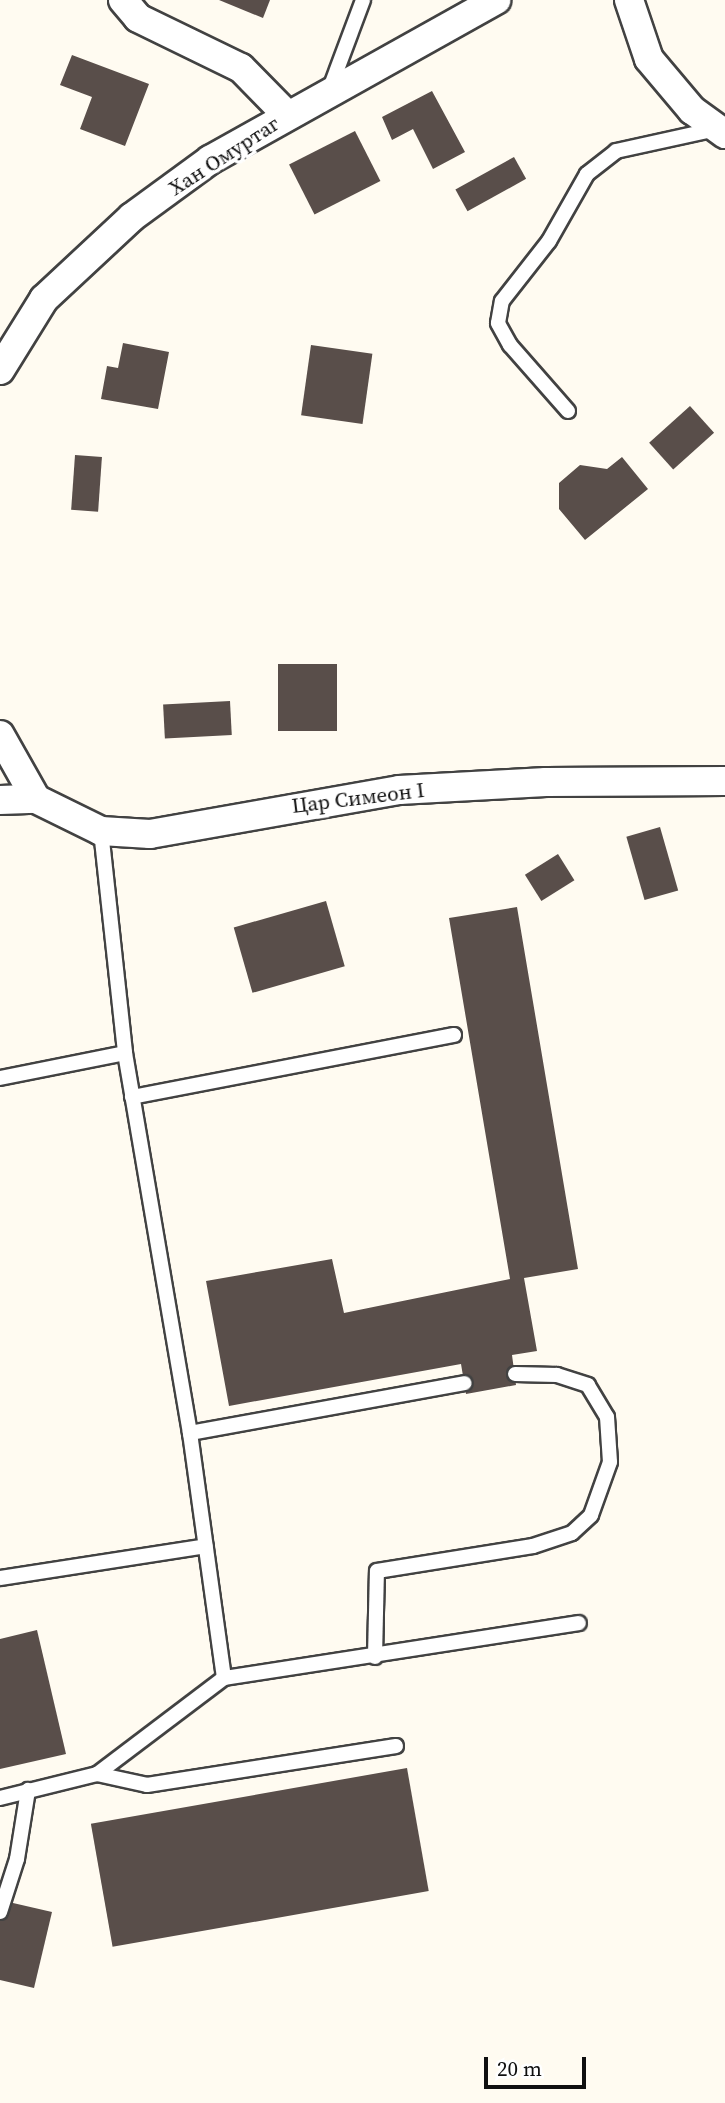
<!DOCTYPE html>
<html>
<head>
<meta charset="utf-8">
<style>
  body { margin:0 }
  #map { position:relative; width:725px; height:2103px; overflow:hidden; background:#fffbf1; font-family:"Source Serif 4",serif }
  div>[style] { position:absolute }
  .building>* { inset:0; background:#594e4a; transform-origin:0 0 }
  .roads { filter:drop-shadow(2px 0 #424242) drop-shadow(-2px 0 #424242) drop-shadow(0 2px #424242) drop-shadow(0 -2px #424242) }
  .service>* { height:14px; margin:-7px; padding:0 7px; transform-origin:7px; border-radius:7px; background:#fff }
  .minor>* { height:28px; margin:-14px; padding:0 14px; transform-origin:14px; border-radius:14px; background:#fff }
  span { translate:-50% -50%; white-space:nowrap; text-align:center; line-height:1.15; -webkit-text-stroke:7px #fff; paint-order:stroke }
  .street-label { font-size:21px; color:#0f0f0f }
  .scale { position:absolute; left:484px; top:2057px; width:102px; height:32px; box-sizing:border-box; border:4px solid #0f0f0f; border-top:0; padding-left:9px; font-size:21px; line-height:24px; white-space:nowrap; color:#0f0f0f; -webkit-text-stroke:5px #fff; paint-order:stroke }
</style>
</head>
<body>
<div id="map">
  <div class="building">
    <i style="clip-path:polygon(219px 0,270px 0,263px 18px)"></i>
    <i style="clip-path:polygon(72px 55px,149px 84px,125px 146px,80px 129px,92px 97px,60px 85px)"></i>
    <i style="clip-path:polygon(432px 91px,465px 152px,433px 169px,413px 129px,392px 140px,382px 117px)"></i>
    <i style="left:355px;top:131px;width:56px;height:74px;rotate:63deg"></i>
    <i style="left:514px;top:157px;width:25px;height:67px;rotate:61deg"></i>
    <i style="clip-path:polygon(123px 343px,169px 352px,158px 409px,101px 399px,107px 366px,118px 368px)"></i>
    <i style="left:311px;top:345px;width:62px;height:71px;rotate:8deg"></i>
    <i style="left:690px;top:406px;width:36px;height:55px;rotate:48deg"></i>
    <i style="left:75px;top:455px;width:27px;height:55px;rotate:4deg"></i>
    <i style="clip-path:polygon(622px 457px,648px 489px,585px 540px,559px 509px,559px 483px,580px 465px,607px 469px)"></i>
    <i style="left:278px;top:664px;width:59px;height:67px"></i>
    <i style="left:230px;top:701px;width:34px;height:67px;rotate:87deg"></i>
    <i style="left:660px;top:827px;width:66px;height:35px;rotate:74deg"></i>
    <i style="left:558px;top:854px;width:31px;height:39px;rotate:58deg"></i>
    <i style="left:326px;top:901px;width:68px;height:96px;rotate:74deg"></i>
    <i style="clip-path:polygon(517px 907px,578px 1269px,524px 1278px,537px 1351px,512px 1355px,516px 1385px,466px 1394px,461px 1364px,229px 1406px,206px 1281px,332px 1259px,344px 1313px,510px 1279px,449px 918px)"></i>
    <i style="clip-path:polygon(37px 1630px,66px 1754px,0 1769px,0 1639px)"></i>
    <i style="left:407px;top:1768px;width:125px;height:321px;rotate:80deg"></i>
    <i style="clip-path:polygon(0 1900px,52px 1912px,34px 1988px,0 1980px)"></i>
  </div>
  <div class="roads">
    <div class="service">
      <i style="left:329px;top:91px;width:97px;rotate:-69.5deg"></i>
      <i style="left:568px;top:411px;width:88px;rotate:-131.3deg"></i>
      <i style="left:510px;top:345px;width:25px;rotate:-119deg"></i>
      <i style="left:498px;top:323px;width:22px;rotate:-80deg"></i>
      <i style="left:502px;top:301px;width:76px;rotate:-51.9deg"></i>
      <i style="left:549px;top:241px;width:77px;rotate:-60.4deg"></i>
      <i style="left:587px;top:174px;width:37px;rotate:-38deg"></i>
      <i style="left:616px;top:151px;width:102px;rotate:-12.4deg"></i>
      <i style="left:101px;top:831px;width:223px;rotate:83.8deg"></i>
      <i style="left:125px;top:1053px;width:386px;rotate:80.3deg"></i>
      <i style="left:190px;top:1433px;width:247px;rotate:82.1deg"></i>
      <i style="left:0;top:1078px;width:127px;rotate:-11.3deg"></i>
      <i style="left:132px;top:1097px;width:328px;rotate:-10.9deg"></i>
      <i style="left:190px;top:1433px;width:279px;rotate:-10.3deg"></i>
      <i style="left:0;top:1578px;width:208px;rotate:-8.8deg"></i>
      <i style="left:375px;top:1657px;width:86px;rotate:-88.7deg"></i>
      <i style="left:377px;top:1571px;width:158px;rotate:-9.1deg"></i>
      <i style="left:533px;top:1546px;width:41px;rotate:-18.4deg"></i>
      <i style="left:572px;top:1533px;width:26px;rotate:-43deg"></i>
      <i style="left:591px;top:1515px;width:56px;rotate:-70.3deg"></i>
      <i style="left:610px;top:1462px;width:45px;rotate:-93.8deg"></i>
      <i style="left:607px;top:1417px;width:37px;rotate:-121deg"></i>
      <i style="left:588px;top:1385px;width:33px;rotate:-162deg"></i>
      <i style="left:557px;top:1375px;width:42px;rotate:-178.6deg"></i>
      <i style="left:97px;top:1774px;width:51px;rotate:12.4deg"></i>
      <i style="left:147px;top:1785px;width:252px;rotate:-8.9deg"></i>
      <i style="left:0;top:1798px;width:100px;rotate:-13.9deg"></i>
      <i style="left:97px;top:1774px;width:159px;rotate:-37.1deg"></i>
      <i style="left:224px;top:1678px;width:359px;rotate:-8.8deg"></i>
      <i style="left:0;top:1912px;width:56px;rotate:-72.2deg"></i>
      <i style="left:17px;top:1859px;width:70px;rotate:-80.9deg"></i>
    </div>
    <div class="minor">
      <i style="left:123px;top:0;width:23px;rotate:50deg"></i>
      <i style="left:138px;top:18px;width:114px;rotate:25.9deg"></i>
      <i style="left:241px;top:68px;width:66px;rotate:45.6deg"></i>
      <i style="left:629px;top:0;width:62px;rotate:71.3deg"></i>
      <i style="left:649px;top:59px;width:67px;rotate:49.9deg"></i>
      <i style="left:692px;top:110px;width:41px;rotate:36deg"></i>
      <i style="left:0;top:370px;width:84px;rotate:-58.2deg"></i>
      <i style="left:44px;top:299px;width:120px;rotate:-43deg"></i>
      <i style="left:132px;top:217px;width:97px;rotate:-36.2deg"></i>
      <i style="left:210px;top:160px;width:328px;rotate:-29.2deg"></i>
      <i style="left:0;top:735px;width:73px;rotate:60.6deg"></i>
      <i style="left:0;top:800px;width:36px;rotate:-2deg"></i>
      <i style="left:36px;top:799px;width:72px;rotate:26.2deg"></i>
      <i style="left:101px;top:831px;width:49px;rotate:3.5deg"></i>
      <i style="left:150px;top:834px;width:253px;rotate:-10deg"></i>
      <i style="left:399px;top:790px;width:147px;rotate:-3.1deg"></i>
      <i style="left:546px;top:782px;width:179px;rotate:-0.3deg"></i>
    </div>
  </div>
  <div class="street-label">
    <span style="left:224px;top:156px;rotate:-33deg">Хан Омуртаг</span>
    <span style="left:358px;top:798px;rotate:-7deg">Цар Симеон I</span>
  </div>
  <div class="scale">20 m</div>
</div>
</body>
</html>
